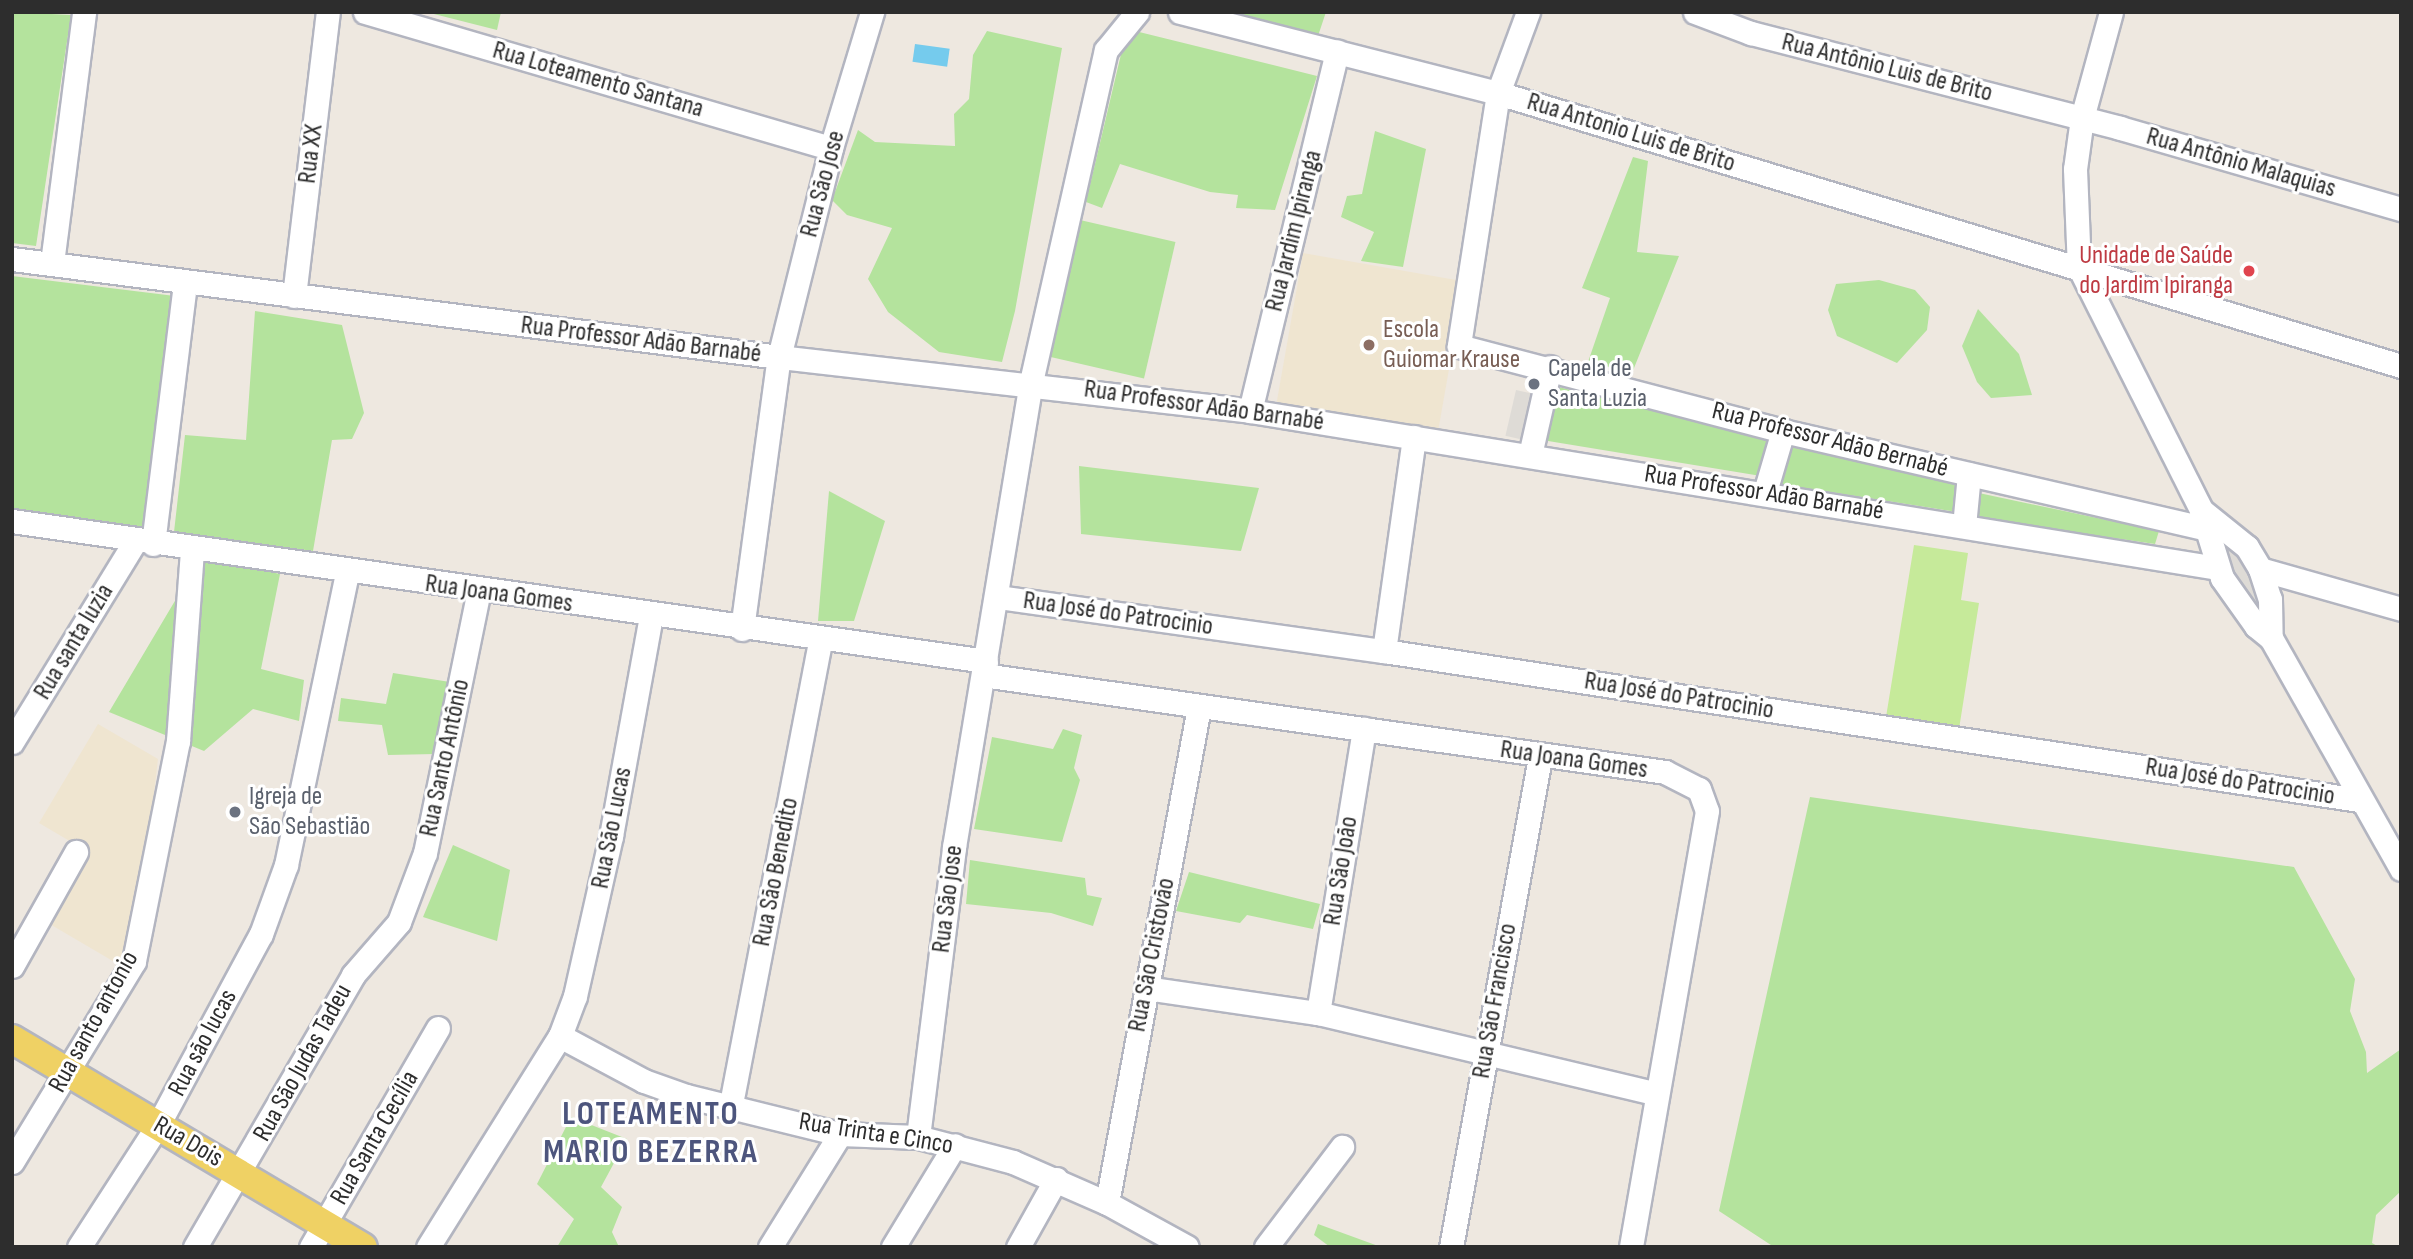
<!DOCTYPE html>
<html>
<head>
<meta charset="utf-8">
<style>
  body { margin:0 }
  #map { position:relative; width:2413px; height:1259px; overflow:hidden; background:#eee8e0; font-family:"Sofia Sans Condensed",sans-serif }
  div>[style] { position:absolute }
  .education>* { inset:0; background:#efe5d0; transform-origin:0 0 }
  .green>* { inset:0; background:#b4e39d; transform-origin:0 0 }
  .pitch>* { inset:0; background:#c6ea9a }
  .plaza>* { inset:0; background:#dedbd6; transform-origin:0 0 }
  .water>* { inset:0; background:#75cbed; transform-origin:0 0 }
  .roads { filter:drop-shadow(2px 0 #b3b5c0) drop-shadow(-2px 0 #b3b5c0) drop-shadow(0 2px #b3b5c0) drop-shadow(0 -2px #b3b5c0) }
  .minor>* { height:23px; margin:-11.5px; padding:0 11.5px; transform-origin:11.5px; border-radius:11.5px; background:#fff }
  .major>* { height:28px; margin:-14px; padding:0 14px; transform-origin:14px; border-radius:14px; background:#efd164 }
  .dots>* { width:19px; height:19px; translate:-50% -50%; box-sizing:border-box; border:4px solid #fff; border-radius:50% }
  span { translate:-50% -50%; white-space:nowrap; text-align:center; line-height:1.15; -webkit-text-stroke:6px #fff; paint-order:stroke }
  .street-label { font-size:26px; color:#2d2d2d }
  .health-label { font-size:26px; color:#be3a42 }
  .right { translate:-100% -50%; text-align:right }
  .education-label { font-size:26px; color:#785e54 }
  .left { translate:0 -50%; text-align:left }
  .worship-label { font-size:26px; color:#5b616d }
  .district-label { font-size:33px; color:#4d557d; font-weight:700; letter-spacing:2px }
  .frame { position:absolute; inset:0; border:14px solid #2d2d2d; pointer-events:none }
</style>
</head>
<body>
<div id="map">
  <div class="education">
    <i style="left:1303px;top:253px;width:164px;height:157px;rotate:10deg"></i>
    <i style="clip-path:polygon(98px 724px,158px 759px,145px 870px,123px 967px,48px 923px,90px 853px,39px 823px)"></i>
  </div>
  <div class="green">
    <i style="clip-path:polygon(12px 12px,71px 15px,36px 246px,12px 243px)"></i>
    <i style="clip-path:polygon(426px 12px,501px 12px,497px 30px)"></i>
    <i style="clip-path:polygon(1159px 12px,1326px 12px,1313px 51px)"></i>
    <i style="clip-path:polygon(1127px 29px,1317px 76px,1275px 210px,1236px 208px,1238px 195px,1210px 192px,1120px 164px,1102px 208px,1086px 202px)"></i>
    <i style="clip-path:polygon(987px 31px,1062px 48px,1015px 311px,1002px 362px,939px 352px,888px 312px,868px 279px,892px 228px,847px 215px,832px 200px,858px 130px,875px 142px,955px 146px,954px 114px,969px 99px,973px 55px)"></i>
    <i style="clip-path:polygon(1375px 131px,1426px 149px,1403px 267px,1361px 261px,1374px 232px,1341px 217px,1347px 196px,1362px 194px)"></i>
    <i style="clip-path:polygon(1633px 157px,1648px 161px,1637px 252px,1679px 256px,1632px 373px,1588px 362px,1610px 298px,1582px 288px)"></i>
    <i style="left:1080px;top:220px;width:98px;height:140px;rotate:13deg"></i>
    <i style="clip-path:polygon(12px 276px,175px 296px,144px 532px,12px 509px)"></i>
    <i style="clip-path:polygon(1879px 280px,1915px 290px,1930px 307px,1927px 330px,1897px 363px,1837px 336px,1828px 310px,1836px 284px)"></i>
    <i style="clip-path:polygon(1978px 309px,2019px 354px,2032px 395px,1991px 398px,1977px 382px,1962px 346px)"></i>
    <i style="clip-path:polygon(255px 311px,342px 325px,364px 413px,352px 439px,332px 440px,313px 551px,174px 532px,185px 435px,246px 440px)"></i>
    <i style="clip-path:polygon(1555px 386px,1771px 441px,1761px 476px,1542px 440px)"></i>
    <i style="clip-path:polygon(1786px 441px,1962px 482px,1957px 512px,1774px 483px)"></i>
    <i style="clip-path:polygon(1079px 466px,1259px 488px,1241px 551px,1081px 534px)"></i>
    <i style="clip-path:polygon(829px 491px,885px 521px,854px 621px,818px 621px)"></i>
    <i style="clip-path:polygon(1974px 492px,2159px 531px,2155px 544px,1971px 517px)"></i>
    <i style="clip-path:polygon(201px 557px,280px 574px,261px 669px,304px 680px,299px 721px,253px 709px,204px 751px,109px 712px)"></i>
    <i style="clip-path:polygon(393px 673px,450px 682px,435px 754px,388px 755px,382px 725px,338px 721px,341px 698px,386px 704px)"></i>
    <i style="clip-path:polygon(1063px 729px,1082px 735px,1074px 768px,1080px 780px,1062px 842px,974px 829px,992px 737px,1053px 749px)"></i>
    <i style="clip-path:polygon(1810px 797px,2294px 867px,2355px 979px,2350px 1011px,2366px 1052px,2367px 1073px,2401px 1049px,2401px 1191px,2376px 1215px,2372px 1243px,2379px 1247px,1774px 1247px,1719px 1211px)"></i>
    <i style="clip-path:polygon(453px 845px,510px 870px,497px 941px,423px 917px)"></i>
    <i style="clip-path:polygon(970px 860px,1085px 878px,1087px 895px,1102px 898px,1093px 926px,1051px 913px,966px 904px)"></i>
    <i style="clip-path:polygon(1189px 872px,1320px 904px,1313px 929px,1247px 915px,1240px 923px,1176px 911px)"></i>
    <i style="clip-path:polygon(571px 1117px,627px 1139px,601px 1187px,622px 1207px,612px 1232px,619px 1247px,557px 1247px,574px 1219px,537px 1184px)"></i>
    <i style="clip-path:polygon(1318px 1224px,1381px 1247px,1330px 1247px,1314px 1235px)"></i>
  </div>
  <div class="pitch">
    <i style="clip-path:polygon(1914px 545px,1968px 553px,1961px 600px,1979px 603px,1959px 729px,1886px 717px)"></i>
  </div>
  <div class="plaza">
    <i style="left:1516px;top:390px;width:26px;height:47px;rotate:13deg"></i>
    <i style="clip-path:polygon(2218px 526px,2253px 567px,2263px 616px,2229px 585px)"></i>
  </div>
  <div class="water">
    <i style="left:915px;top:44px;width:35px;height:18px;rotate:8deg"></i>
  </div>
  <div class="roads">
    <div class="minor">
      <i style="left:365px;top:12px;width:485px;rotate:16.3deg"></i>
      <i style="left:1180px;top:12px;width:328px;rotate:14.3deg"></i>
      <i style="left:1498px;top:93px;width:943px;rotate:16.82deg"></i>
      <i style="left:1528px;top:12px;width:86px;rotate:110.3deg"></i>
      <i style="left:1498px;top:93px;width:256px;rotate:98.8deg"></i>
      <i style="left:1459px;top:346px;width:335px;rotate:14.7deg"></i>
      <i style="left:1783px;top:431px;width:431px;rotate:13deg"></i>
      <i style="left:1695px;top:12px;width:60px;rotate:20.6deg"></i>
      <i style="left:1751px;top:33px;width:381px;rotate:14.4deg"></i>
      <i style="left:2120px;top:128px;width:292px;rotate:16.1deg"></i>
      <i style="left:2111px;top:12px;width:110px;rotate:105.3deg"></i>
      <i style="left:2082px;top:118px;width:51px;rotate:97.8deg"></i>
      <i style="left:2075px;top:169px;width:98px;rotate:87.7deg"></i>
      <i style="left:2079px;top:267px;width:272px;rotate:63.3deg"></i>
      <i style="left:2201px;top:510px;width:71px;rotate:72.8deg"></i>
      <i style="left:2222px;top:578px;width:59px;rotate:54.7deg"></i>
      <i style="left:2256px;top:626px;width:19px;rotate:39deg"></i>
      <i style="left:2271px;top:638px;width:265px;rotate:60.6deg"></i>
      <i style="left:12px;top:259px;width:773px;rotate:7.28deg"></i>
      <i style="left:779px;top:357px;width:474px;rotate:6.5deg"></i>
      <i style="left:1250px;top:411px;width:980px;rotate:9.22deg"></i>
      <i style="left:52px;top:263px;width:253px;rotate:-82.7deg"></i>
      <i style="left:294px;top:296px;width:286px;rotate:-83.2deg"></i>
      <i style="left:1250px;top:411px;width:370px;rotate:-76.4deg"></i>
      <i style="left:1530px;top:455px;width:90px;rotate:-77.2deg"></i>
      <i style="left:1765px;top:492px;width:64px;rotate:-73.6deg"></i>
      <i style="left:2201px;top:510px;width:59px;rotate:38.8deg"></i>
      <i style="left:2247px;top:547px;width:26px;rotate:59deg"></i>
      <i style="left:2260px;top:569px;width:32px;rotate:72deg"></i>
      <i style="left:2270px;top:599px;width:39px;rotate:89deg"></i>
      <i style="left:12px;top:521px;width:984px;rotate:8.18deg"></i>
      <i style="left:1964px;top:526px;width:52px;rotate:-84.5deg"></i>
      <i style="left:153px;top:544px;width:264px;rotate:-83deg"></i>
      <i style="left:2260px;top:569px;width:147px;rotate:15.8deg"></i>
      <i style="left:998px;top:597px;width:390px;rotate:8deg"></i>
      <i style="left:1384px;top:651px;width:986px;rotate:8.69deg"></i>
      <i style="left:742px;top:629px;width:275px;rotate:-82.3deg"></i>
      <i style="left:779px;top:357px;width:215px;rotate:-76deg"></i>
      <i style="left:831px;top:148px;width:142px;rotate:-73.2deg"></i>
      <i style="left:1384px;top:651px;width:216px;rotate:-82deg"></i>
      <i style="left:983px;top:675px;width:689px;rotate:8.09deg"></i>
      <i style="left:1665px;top:772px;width:38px;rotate:27deg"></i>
      <i style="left:1699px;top:789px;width:23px;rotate:70deg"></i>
      <i style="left:1707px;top:811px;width:443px;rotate:99.9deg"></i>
      <i style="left:12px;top:742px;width:236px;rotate:-58.5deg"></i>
      <i style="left:12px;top:966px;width:131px;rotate:-60.7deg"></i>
      <i style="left:1146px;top:988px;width:174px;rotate:8.3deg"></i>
      <i style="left:1318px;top:1013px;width:346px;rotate:13.4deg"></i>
      <i style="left:1318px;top:1013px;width:288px;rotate:-80.8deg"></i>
      <i style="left:560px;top:1036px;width:95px;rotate:28.2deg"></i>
      <i style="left:644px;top:1081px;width:45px;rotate:19.7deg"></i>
      <i style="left:686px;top:1096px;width:159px;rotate:13.9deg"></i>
      <i style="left:840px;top:1134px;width:78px;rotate:2.2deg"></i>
      <i style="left:918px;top:1137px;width:98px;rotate:14.7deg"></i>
      <i style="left:1013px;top:1162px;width:103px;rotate:23.6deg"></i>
      <i style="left:1107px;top:1203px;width:91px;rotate:28.8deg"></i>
      <i style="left:731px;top:1104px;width:472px;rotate:-79.1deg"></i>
      <i style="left:918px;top:1137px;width:292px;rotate:-82.9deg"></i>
      <i style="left:954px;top:847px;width:471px;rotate:-80.6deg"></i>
      <i style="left:1031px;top:382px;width:340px;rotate:-77.3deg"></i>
      <i style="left:1106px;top:50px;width:49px;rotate:-50.8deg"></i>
      <i style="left:12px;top:1162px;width:235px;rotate:-58.7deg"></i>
      <i style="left:134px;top:961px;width:224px;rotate:-78.7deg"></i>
      <i style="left:178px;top:741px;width:193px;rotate:-85.8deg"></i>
      <i style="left:1107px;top:1203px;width:504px;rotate:-79.49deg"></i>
      <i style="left:79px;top:1247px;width:145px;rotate:-57.1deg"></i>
      <i style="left:158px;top:1125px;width:217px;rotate:-61.7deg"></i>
      <i style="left:261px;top:934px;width:73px;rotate:-70.1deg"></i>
      <i style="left:286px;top:865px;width:299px;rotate:-78.2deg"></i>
      <i style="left:195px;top:1247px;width:315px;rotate:-59.8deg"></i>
      <i style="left:353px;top:975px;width:70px;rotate:-49deg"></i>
      <i style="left:399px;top:922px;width:74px;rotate:-69.4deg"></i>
      <i style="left:425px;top:853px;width:268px;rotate:-78.4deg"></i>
      <i style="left:311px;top:1247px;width:253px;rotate:-59.9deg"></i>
      <i style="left:428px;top:1247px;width:249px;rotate:-58deg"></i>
      <i style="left:560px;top:1036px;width:43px;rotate:-69.4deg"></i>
      <i style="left:575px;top:996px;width:164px;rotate:-77.3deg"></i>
      <i style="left:611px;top:836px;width:224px;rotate:-79.7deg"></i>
      <i style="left:770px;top:1247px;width:133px;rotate:-58.2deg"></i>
      <i style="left:893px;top:1247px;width:119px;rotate:-58.7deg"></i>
      <i style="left:1018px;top:1247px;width:78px;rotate:-60.8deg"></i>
      <i style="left:1266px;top:1247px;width:126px;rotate:-52.8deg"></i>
      <i style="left:1451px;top:1247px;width:500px;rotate:-79.7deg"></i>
    </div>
    <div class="major">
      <i style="left:12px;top:1039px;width:408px;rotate:30.7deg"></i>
    </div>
  </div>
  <div class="dots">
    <i style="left:2249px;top:271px;background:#e0444e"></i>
    <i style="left:1369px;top:345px;background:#8d6e63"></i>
    <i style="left:1534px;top:384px;background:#6b7280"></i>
    <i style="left:235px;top:812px;background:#6b7280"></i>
  </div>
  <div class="street-label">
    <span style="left:1887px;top:68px;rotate:14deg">Rua Antônio Luis de Brito</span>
    <span style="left:598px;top:80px;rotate:16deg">Rua Loteamento Santana</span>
    <span style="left:1631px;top:133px;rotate:17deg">Rua Antonio Luis de Brito</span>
    <span style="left:311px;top:154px;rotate:-83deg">Rua XX</span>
    <span style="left:2241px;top:163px;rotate:16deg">Rua Antônio Malaquias</span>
    <span style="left:823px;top:184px;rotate:-75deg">Rua São Jose</span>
    <span style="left:1294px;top:231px;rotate:-76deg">Rua Jardim Ipiranga</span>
    <span style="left:641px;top:340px;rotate:7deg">Rua Professor Adão Barnabé</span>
    <span style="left:1204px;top:406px;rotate:8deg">Rua Professor Adão Barnabé</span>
    <span style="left:1830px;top:440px;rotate:14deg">Rua Professor Adão Bernabé</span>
    <span style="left:1764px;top:493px;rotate:9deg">Rua Professor Adão Barnabé</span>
    <span style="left:499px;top:594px;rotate:8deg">Rua Joana Gomes</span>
    <span style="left:1118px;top:614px;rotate:8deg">Rua José do Patrocinio</span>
    <span style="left:74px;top:642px;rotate:-59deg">Rua santa luzia</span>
    <span style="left:1679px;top:696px;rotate:9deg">Rua José do Patrocinio</span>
    <span style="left:445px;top:758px;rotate:-78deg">Rua Santo Antônio</span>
    <span style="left:1574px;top:760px;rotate:8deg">Rua Joana Gomes</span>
    <span style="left:2240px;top:782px;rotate:9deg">Rua José do Patrocinio</span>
    <span style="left:612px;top:828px;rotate:-79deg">Rua São Lucas</span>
    <span style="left:1341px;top:871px;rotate:-81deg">Rua São João</span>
    <span style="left:776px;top:872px;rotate:-79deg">Rua São Benedito</span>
    <span style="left:948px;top:899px;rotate:-83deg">Rua São jose</span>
    <span style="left:1152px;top:955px;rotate:-79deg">Rua São Cristovão</span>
    <span style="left:1495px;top:1001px;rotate:-80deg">Rua São Francisco</span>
    <span style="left:94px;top:1022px;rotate:-61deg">Rua santo antonio</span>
    <span style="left:203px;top:1043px;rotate:-62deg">Rua são lucas</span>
    <span style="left:303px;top:1063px;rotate:-61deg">Rua São Judas Tadeu</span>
    <span style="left:876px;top:1134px;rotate:9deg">Rua Trinta e Cinco</span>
    <span style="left:375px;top:1138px;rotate:-60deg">Rua Santa Cecília</span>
    <span style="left:188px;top:1142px;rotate:30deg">Rua Dois</span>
  </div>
  <div class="health-label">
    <span class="right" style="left:2233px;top:271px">Unidade de Saúde<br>do Jardim Ipiranga</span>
  </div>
  <div class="education-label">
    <span class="left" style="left:1383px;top:345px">Escola<br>Guiomar Krause</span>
  </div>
  <div class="worship-label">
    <span class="left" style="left:1548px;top:384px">Capela de<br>Santa Luzia</span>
    <span class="left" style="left:249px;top:812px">Igreja de<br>São Sebastião</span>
  </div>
  <div class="district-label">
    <span style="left:651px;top:1134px">LOTEAMENTO<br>MARIO BEZERRA</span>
  </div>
  <div class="frame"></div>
</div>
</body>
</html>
